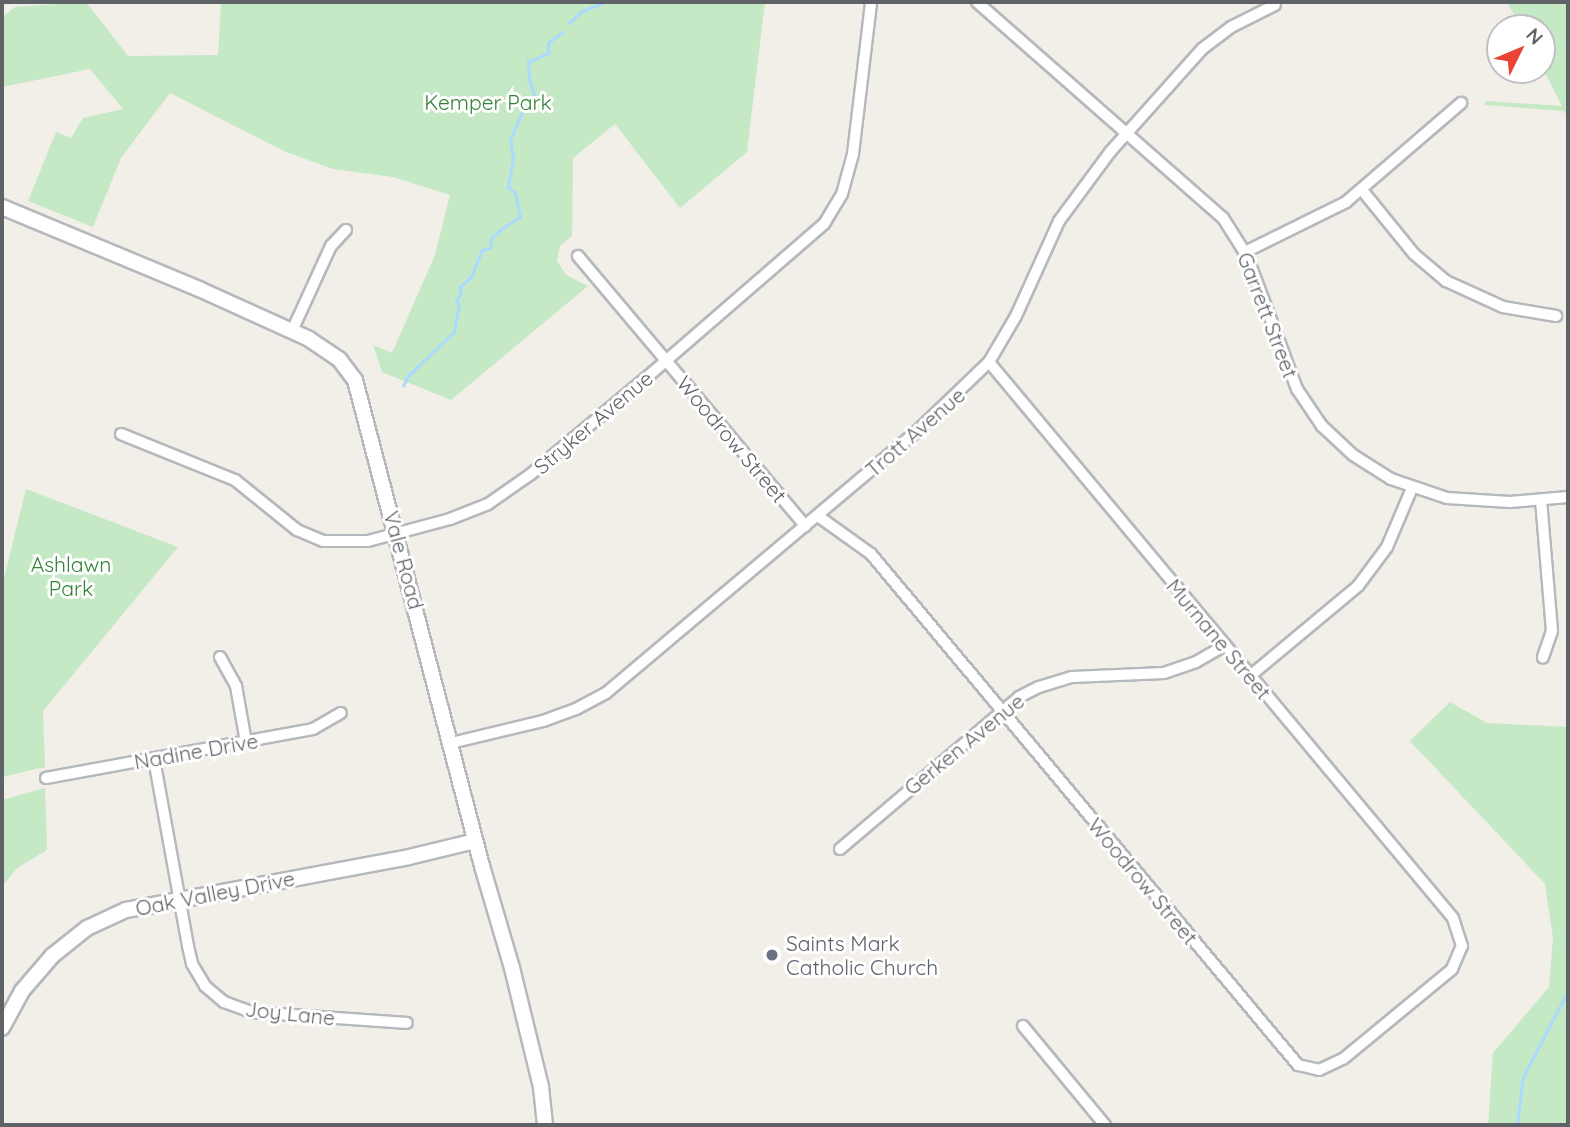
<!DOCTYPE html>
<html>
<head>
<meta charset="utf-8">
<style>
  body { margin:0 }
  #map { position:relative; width:1570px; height:1127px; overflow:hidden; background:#f1efe8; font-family:Quicksand,sans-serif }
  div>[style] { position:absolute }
  .green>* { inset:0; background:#c5e8c5 }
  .stream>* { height:2.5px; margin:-1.25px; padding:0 1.25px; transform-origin:1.25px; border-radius:1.25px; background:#aadaff }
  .roads { filter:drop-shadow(2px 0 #b5b8bc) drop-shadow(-2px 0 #b5b8bc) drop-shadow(0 2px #b5b8bc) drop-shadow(0 -2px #b5b8bc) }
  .street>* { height:10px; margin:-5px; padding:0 5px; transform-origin:5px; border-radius:5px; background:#fff }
  .secondary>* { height:14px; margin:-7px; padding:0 7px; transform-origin:7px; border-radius:7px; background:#fff }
  .dots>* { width:19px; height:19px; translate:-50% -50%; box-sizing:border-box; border:4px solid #fff; border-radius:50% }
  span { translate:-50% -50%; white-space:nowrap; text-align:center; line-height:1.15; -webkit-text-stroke:6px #fff; paint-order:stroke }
  .park-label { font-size:21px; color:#348238 }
  .street-label { font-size:21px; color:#5f6368 }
  .worship-label { font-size:21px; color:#5b616d }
  .left { translate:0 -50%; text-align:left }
  .frame { position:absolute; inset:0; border:4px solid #5f6368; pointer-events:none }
  .north { position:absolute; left:1486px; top:14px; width:70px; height:70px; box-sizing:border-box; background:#fff; border:2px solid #bfc1c3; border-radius:50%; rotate:47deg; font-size:19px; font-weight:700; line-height:28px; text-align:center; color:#5f6368 }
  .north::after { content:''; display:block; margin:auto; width:24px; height:32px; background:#ea4335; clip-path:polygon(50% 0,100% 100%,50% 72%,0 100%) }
</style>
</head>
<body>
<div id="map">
  <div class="green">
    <i style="clip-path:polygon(86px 2px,128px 56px,218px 55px,221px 2px,765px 2px,747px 152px,680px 208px,615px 124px,573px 158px,572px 236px,560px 246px,557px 261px,566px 275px,588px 286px,451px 400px,382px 372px,373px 345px,392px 353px,435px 255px,450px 195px,393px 177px,333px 169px,286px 152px,170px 93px,121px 158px,93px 227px,28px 201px,56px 132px,71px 138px,83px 118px,123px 109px,90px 69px,2px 87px,2px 17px,15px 7px)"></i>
    <i style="clip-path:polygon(1507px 2px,1568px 2px,1568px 118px,1564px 111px,1485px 105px,1486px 101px,1562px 106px,1542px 67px,1542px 28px,1521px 28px)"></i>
    <i style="clip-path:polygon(26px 489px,178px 547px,43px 711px,45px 767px,2px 777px,2px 586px)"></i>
    <i style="clip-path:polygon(1450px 702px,1487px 723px,1568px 727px,1568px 1125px,1488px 1125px,1493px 1053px,1549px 987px,1553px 938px,1545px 884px,1410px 741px)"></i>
    <i style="clip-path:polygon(45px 788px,47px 850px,17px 868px,2px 887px,2px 800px)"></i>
  </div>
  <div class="stream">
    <i style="left:569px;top:23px;width:18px;rotate:-43deg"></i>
    <i style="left:582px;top:11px;width:26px;rotate:-21deg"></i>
    <i style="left:403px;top:386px;width:13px;rotate:-61deg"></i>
    <i style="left:409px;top:375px;width:62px;rotate:-43.7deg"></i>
    <i style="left:454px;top:332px;width:27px;rotate:-80deg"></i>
    <i style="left:459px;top:305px;width:5px;rotate:-127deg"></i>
    <i style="left:456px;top:301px;width:9px;rotate:-58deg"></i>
    <i style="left:461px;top:293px;width:5px;rotate:-112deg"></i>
    <i style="left:459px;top:288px;width:16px;rotate:-43deg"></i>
    <i style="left:471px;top:277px;width:29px;rotate:-68deg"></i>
    <i style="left:482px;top:250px;width:8px;rotate:-14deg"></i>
    <i style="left:490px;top:248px;width:9px;rotate:-84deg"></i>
    <i style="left:491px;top:239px;width:13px;rotate:-45deg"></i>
    <i style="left:500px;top:230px;width:24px;rotate:-33deg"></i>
    <i style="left:520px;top:217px;width:25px;rotate:-102deg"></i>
    <i style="left:515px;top:193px;width:9px;rotate:-139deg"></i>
    <i style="left:508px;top:187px;width:29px;rotate:-80deg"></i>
    <i style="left:513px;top:158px;width:18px;rotate:-99deg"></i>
    <i style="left:510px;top:140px;width:30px;rotate:-67deg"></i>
    <i style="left:522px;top:112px;width:18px;rotate:-38deg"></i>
    <i style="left:536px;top:101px;width:22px;rotate:-108deg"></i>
    <i style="left:529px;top:80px;width:18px;rotate:-93deg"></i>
    <i style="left:528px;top:62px;width:22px;rotate:-24deg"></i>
    <i style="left:548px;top:53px;width:10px;rotate:-90deg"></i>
    <i style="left:548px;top:43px;width:18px;rotate:-38deg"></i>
    <i style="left:1517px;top:1125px;width:48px;rotate:-82.9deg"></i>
    <i style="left:1523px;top:1077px;width:97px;rotate:-62.4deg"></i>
  </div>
  <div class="roads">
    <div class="street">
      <i style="left:977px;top:2px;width:327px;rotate:41.3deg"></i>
      <i style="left:1223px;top:218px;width:45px;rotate:57.7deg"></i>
      <i style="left:1247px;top:256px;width:142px;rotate:69.4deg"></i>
      <i style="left:1297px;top:389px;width:45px;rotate:56deg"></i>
      <i style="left:1322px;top:426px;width:42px;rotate:43.1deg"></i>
      <i style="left:1353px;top:455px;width:45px;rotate:32.3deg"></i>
      <i style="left:1391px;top:479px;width:59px;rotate:18.7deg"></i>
      <i style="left:1447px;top:498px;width:63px;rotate:3.6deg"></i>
      <i style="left:1510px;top:502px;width:58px;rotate:-4.9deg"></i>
      <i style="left:1362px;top:190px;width:82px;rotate:50.9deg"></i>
      <i style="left:1414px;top:254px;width:42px;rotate:40.2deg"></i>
      <i style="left:1446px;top:281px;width:63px;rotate:24.5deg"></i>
      <i style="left:1503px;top:307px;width:54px;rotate:9.6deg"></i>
      <i style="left:1245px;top:252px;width:113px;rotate:-26.3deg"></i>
      <i style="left:1346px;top:202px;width:152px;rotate:-40.7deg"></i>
      <i style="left:578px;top:256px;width:353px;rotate:49.9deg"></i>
      <i style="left:292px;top:331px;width:94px;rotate:-65.4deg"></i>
      <i style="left:331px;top:246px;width:22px;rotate:-47deg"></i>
      <i style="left:121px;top:434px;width:123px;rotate:22deg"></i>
      <i style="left:235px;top:480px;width:80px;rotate:38.9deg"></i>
      <i style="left:297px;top:530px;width:28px;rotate:23deg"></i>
      <i style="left:323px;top:541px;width:45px"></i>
      <i style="left:368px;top:541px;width:85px;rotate:-15deg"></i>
      <i style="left:450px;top:519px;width:41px;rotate:-21.5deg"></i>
      <i style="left:488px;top:504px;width:52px;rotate:-34.9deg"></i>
      <i style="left:531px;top:474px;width:150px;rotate:-39.9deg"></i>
      <i style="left:646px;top:378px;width:235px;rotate:-40.9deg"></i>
      <i style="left:824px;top:224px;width:35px;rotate:-59deg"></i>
      <i style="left:842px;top:194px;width:41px;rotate:-74.6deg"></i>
      <i style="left:853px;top:154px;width:153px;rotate:-83.2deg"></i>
      <i style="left:1541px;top:500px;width:131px;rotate:85.2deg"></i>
      <i style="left:1552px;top:631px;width:28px;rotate:109deg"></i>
      <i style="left:818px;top:516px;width:65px;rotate:35.6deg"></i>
      <i style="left:871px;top:554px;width:666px;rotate:50.12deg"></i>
      <i style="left:1298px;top:1065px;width:22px;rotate:13deg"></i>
      <i style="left:1319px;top:1070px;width:26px;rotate:-25deg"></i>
      <i style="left:1343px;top:1059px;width:141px;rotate:-39.5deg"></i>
      <i style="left:1452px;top:969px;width:25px;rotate:-67deg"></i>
      <i style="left:1462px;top:946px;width:29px;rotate:-108deg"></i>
      <i style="left:1453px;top:918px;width:724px;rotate:-129.85deg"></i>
      <i style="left:220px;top:657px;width:33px;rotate:61deg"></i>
      <i style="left:236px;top:686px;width:57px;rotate:79.9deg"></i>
      <i style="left:1250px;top:676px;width:141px;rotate:-39.8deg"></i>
      <i style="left:1358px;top:586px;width:49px;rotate:-53.4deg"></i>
      <i style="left:1387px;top:547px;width:64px;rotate:-67deg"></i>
      <i style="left:451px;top:743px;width:95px;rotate:-13.4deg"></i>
      <i style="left:543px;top:721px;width:35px;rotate:-20deg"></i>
      <i style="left:576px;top:709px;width:34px;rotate:-28deg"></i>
      <i style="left:606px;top:693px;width:404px;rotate:-40.1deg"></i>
      <i style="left:915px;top:433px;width:103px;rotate:-43.8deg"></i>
      <i style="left:989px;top:362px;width:53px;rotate:-59.6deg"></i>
      <i style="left:1016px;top:316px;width:104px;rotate:-65.6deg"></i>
      <i style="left:1059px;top:221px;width:86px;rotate:-53.5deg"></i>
      <i style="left:1110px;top:152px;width:138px;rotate:-48.2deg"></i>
      <i style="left:1202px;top:49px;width:36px;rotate:-37deg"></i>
      <i style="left:1231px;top:27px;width:49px;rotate:-26.6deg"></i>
      <i style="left:154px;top:759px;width:190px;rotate:79.7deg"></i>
      <i style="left:188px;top:946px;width:18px;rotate:77deg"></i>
      <i style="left:192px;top:964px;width:26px;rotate:59deg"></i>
      <i style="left:205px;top:986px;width:25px;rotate:40deg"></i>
      <i style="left:224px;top:1002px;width:29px;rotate:20deg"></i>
      <i style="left:251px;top:1012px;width:156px;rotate:4deg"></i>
      <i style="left:46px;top:778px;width:271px;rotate:-10.4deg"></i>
      <i style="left:313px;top:729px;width:32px;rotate:-30deg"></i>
      <i style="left:840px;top:849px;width:235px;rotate:-40.3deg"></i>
      <i style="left:1019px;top:697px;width:22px;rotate:-27deg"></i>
      <i style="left:1039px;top:687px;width:34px;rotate:-17deg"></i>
      <i style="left:1072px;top:677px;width:92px;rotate:-2.5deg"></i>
      <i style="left:1164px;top:673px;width:34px;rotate:-19deg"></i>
      <i style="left:1196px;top:662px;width:34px;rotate:-30deg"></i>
      <i style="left:1023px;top:1026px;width:129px;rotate:50.4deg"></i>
    </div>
    <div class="secondary">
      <i style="left:2px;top:207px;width:213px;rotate:22.6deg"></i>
      <i style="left:199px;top:289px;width:121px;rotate:24.4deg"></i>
      <i style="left:309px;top:339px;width:36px;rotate:34deg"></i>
      <i style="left:339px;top:359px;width:26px;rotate:53deg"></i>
      <i style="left:355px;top:380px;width:502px;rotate:75.36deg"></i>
      <i style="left:482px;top:866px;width:106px;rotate:73.6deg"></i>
      <i style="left:512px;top:968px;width:122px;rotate:76.3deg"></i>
      <i style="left:541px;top:1087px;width:38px;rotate:84deg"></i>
      <i style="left:2px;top:1028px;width:42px;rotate:-61.6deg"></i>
      <i style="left:22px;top:991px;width:46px;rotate:-49.4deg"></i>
      <i style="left:52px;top:956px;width:45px;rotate:-38.7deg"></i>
      <i style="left:87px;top:928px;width:43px;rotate:-24.8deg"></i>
      <i style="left:126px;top:910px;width:288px;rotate:-10.6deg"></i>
      <i style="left:409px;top:857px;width:68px;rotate:-13.6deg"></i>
    </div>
  </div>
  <div class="dots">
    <i style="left:772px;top:955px;background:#6b7280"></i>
  </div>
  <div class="park-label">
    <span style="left:488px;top:102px">Kemper Park</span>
    <span style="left:71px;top:576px">Ashlawn<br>Park</span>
  </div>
  <div class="street-label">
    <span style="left:1268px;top:315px;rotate:69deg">Garrett Street</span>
    <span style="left:593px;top:422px;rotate:-40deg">Stryker Avenue</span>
    <span style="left:915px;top:432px;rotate:-41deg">Trott Avenue</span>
    <span style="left:732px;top:439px;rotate:50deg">Woodrow Street</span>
    <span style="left:404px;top:560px;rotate:75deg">Vale Road</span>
    <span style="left:1219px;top:639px;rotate:50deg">Murnane Street</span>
    <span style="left:964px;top:744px;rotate:-39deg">Gerken Avenue</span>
    <span style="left:196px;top:751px;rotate:-10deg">Nadine Drive</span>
    <span style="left:1143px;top:881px;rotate:50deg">Woodrow Street</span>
    <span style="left:215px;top:893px;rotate:-11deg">Oak Valley Drive</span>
    <span style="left:290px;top:1013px;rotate:6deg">Joy Lane</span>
  </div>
  <div class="worship-label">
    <span class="left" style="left:786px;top:955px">Saints Mark<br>Catholic Church</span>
  </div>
  <div class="frame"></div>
  <div class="north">N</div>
</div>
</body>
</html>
